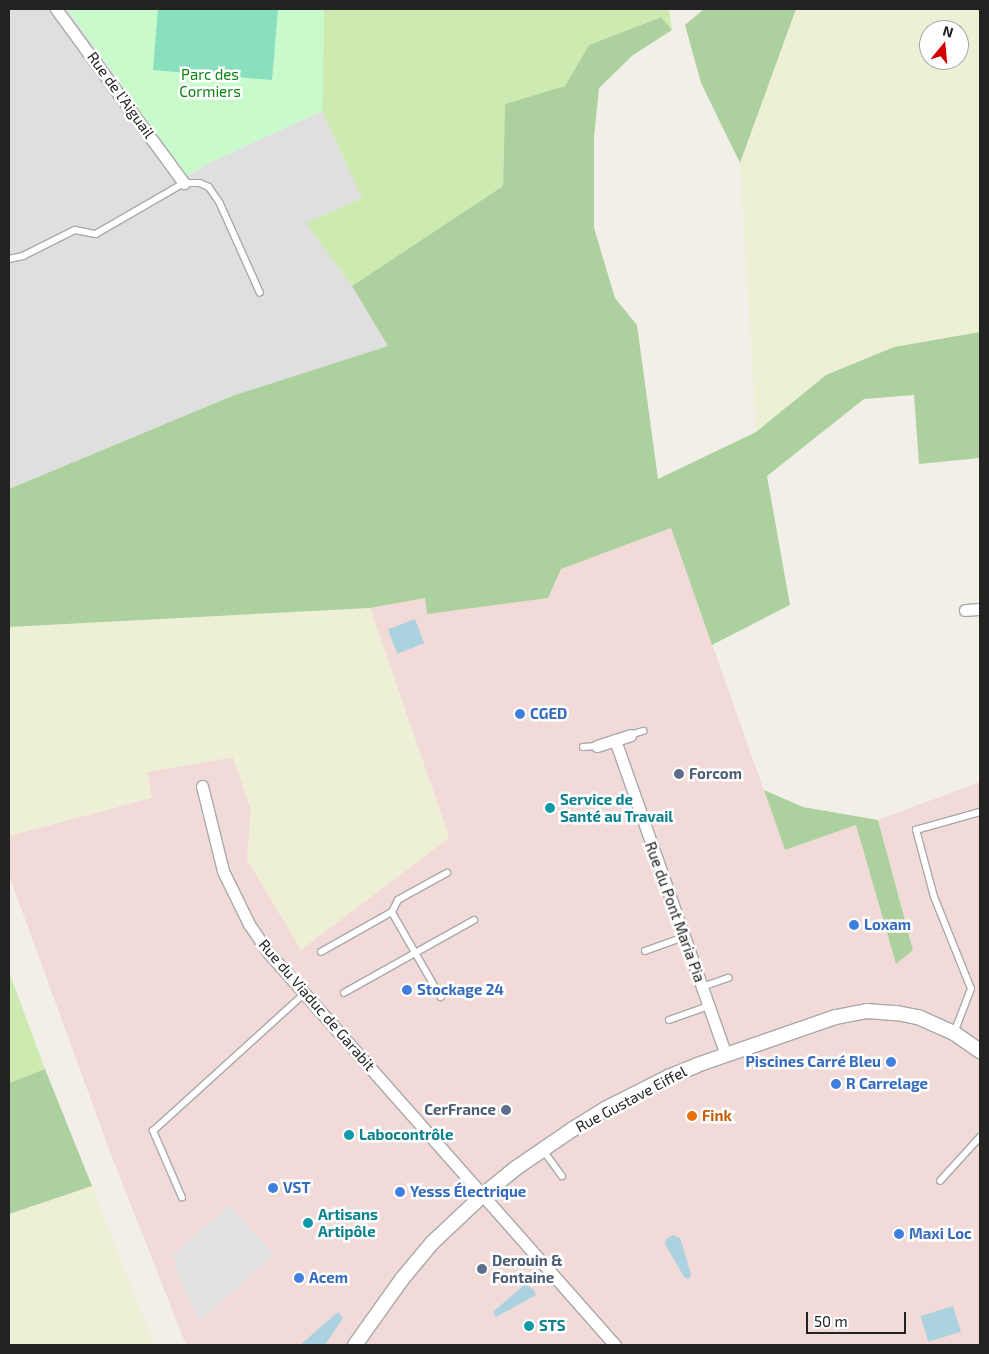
<!DOCTYPE html>
<html>
<head>
<meta charset="utf-8">
<style>
  body { margin:0 }
  #map { position:relative; width:989px; height:1354px; overflow:hidden; background:#f2efe9; font-family:"Exo 2",sans-serif }
  div>[style] { position:absolute }
  .residential>* { inset:0; background:#e0dfdf }
  .commercial>* { inset:0; background:#f2dad9 }
  .farmland>* { inset:0; background:#eef0d5 }
  .grass>* { inset:0; background:#cdebb0 }
  .forest>* { inset:0; background:#add19e }
  .park>* { inset:0; background:#c8facc }
  .pitch>* { inset:0; background:#88e0be }
  .parking>* { inset:0; background:#e2e2e2 }
  .water>* { inset:0; background:#aad3df; transform-origin:0 0 }
  .roads { filter:drop-shadow(1px 0 #a9a9a9) drop-shadow(-1px 0 #a9a9a9) drop-shadow(0 1px #a9a9a9) drop-shadow(0 -1px #a9a9a9) }
  .service>* { height:5.5px; margin:-2.75px; padding:0 2.75px; transform-origin:2.75px; border-radius:2.75px; background:#fff }
  .minor>* { height:11px; margin:-5.5px; padding:0 5.5px; transform-origin:5.5px; border-radius:5.5px; background:#fff }
  .tertiary>* { height:14px; margin:-7px; padding:0 7px; transform-origin:7px; border-radius:7px; background:#fff }
  .dots>* { width:14px; height:14px; translate:-50% -50%; box-sizing:border-box; border:2px solid #fff; border-radius:50% }
  span { translate:-50% -50%; white-space:nowrap; text-align:center; line-height:1.15; -webkit-text-stroke:5px #fff; paint-order:stroke }
  .park-label { font-size:15px; color:#0c8416 }
  .street-label { font-size:15px; color:#222 }
  .shop-label { font-size:15px; color:#366cbe; font-weight:700 }
  .left { translate:0 -50%; text-align:left }
  .right { translate:-100% -50%; text-align:right }
  .service-label { font-size:15px; color:#4e5e75; font-weight:700 }
  .culture-label { font-size:15px; color:#0d838f; font-weight:700 }
  .food-label { font-size:15px; color:#c56008; font-weight:700 }
  .frame { position:absolute; inset:0; border:10px solid #222; pointer-events:none }
  .north { position:absolute; left:919px; top:20px; width:50px; height:50px; box-sizing:border-box; background:#fff; border:1px solid #a7a7a7; border-radius:50%; rotate:17deg; font-size:14px; font-weight:700; line-height:20px; text-align:center; color:#222 }
  .north::after { content:''; display:block; margin:auto; width:18px; height:22px; background:#d40000; clip-path:polygon(50% 0,100% 100%,50% 72%,0 100%) }
  .scale { position:absolute; left:806px; top:1312px; width:100px; height:22px; box-sizing:border-box; border:2px solid #222; border-top:0; padding-left:6px; font-size:15px; line-height:18px; white-space:nowrap; color:#222; -webkit-text-stroke:4px #fff; paint-order:stroke }
</style>
</head>
<body>
<div id="map">
  <div class="residential">
    <i style="clip-path:polygon(9px 9px,67px 9px,187px 176px,211px 162px,322px 111px,362px 198px,307px 223px,352px 286px,389px 346px,232px 396px,9px 489px)"></i>
  </div>
  <div class="commercial">
    <i style="clip-path:polygon(671px 528px,785px 850px,856px 825px,896px 963px,913px 950px,878px 820px,980px 782px,980px 1345px,186px 1345px,110px 1152px,9px 875px,9px 836px,151px 798px,147px 772px,233px 757px,251px 810px,247px 860px,449px 837px,370px 608px,425px 598px,427px 614px,561px 569px)"></i>
  </div>
  <div class="farmland">
    <i style="clip-path:polygon(evenodd,796px 9px,980px 9px,980px 332px,894px 347px,826px 375px,756px 432px,740px 163px,796px 9px,929px 30px,959px 30px,959px 60px,929px 60px,929px 30px)"></i>
    <i style="clip-path:polygon(370px 608px,449px 838px,301px 950px,247px 860px,251px 810px,233px 757px,147px 772px,152px 797px,9px 836px,9px 627px)"></i>
    <i style="clip-path:polygon(92px 1186px,154px 1345px,9px 1345px,9px 1214px)"></i>
  </div>
  <div class="grass">
    <i style="clip-path:polygon(324px 9px,669px 9px,672px 30px,660px 17px,589px 45px,565px 86px,505px 104px,503px 186px,352px 286px,306px 223px,362px 198px,322px 111px)"></i>
    <i style="clip-path:polygon(9px 972px,45px 1069px,9px 1083px)"></i>
  </div>
  <div class="forest">
    <i style="clip-path:polygon(704px 9px,796px 9px,740px 163px,701px 83px,685px 25px)"></i>
    <i style="clip-path:polygon(661px 17px,672px 30px,633px 55px,599px 88px,594px 137px,594px 228px,615px 298px,637px 325px,658px 479px,756px 432px,826px 375px,894px 347px,980px 332px,980px 458px,919px 464px,914px 395px,864px 399px,767px 476px,790px 605px,712px 645px,671px 528px,561px 569px,548px 598px,427px 614px,425px 598px,370px 608px,9px 627px,9px 489px,232px 396px,388px 346px,352px 286px,503px 186px,505px 104px,565px 86px,589px 45px)"></i>
    <i style="clip-path:polygon(764px 790px,803px 807px,878px 820px,913px 950px,896px 964px,856px 825px,785px 850px)"></i>
    <i style="clip-path:polygon(45px 1069px,92px 1186px,9px 1214px,9px 1083px)"></i>
  </div>
  <div class="park">
    <i style="clip-path:polygon(67px 9px,324px 9px,322px 111px,211px 162px,187px 176px)"></i>
  </div>
  <div class="pitch">
    <i style="clip-path:polygon(158px 9px,278px 9px,272px 80px,153px 70px)"></i>
  </div>
  <div class="parking">
    <i style="clip-path:polygon(230px 1205px,274px 1255px,199px 1322px,175px 1266px,178px 1263px,172px 1255px)"></i>
  </div>
  <div class="water">
    <i style="left:415px;top:619px;width:26px;height:29px;rotate:69deg"></i>
    <i style="clip-path:polygon(673px 1235px,680px 1238px,691px 1274px,689px 1279px,684px 1277px,665px 1244px,666px 1239px)"></i>
    <i style="clip-path:polygon(525px 1284px,534px 1290px,536px 1295px,496px 1317px,493px 1312px)"></i>
    <i style="left:953px;top:1306px;width:27px;height:34px;rotate:73deg"></i>
    <i style="clip-path:polygon(338px 1312px,343px 1318px,325px 1345px,300px 1345px)"></i>
  </div>
  <div class="roads">
    <div class="service">
      <i style="left:9px;top:259px;width:14px;rotate:-12deg"></i>
      <i style="left:23px;top:256px;width:58px;rotate:-26.6deg"></i>
      <i style="left:75px;top:230px;width:21px;rotate:11deg"></i>
      <i style="left:96px;top:234px;width:102px;rotate:-30.1deg"></i>
      <i style="left:184px;top:183px;width:16px"></i>
      <i style="left:200px;top:183px;width:10px;rotate:24deg"></i>
      <i style="left:209px;top:187px;width:19px;rotate:55deg"></i>
      <i style="left:220px;top:203px;width:98px;rotate:65.8deg"></i>
      <i style="left:630px;top:735px;width:14px;rotate:-17deg"></i>
      <i style="left:583px;top:747px;width:14px;rotate:-4deg"></i>
      <i style="left:392px;top:912px;width:98px;rotate:60deg"></i>
      <i style="left:645px;top:951px;width:41px;rotate:-19.7deg"></i>
      <i style="left:321px;top:952px;width:81px;rotate:-29.4deg"></i>
      <i style="left:392px;top:912px;width:13px;rotate:-63deg"></i>
      <i style="left:398px;top:900px;width:56px;rotate:-28.9deg"></i>
      <i style="left:702px;top:987px;width:28px;rotate:-19deg"></i>
      <i style="left:344px;top:993px;width:149px;rotate:-29.3deg"></i>
      <i style="left:669px;top:1020px;width:42px;rotate:-19.3deg"></i>
      <i style="left:954px;top:1033px;width:47px;rotate:-68.9deg"></i>
      <i style="left:971px;top:989px;width:99px;rotate:-111.9deg"></i>
      <i style="left:934px;top:897px;width:69px;rotate:-105deg"></i>
      <i style="left:916px;top:830px;width:66px;rotate:-15.7deg"></i>
      <i style="left:544px;top:1151px;width:31px;rotate:54deg"></i>
      <i style="left:940px;top:1181px;width:59px;rotate:-47.7deg"></i>
      <i style="left:182px;top:1198px;width:73px;rotate:-113.4deg"></i>
      <i style="left:153px;top:1131px;width:205px;rotate:-42.2deg"></i>
    </div>
    <div class="minor">
      <i style="left:56px;top:9px;width:216px;rotate:53.7deg"></i>
      <i style="left:965px;top:610px;width:15px;rotate:-4deg"></i>
      <i style="left:615px;top:740px;width:334px;rotate:70.6deg"></i>
      <i style="left:597px;top:746px;width:35px;rotate:-18deg"></i>
      <i style="left:202px;top:786px;width:88px;rotate:76.1deg"></i>
      <i style="left:223px;top:871px;width:59px;rotate:63.9deg"></i>
      <i style="left:249px;top:924px;width:32px;rotate:56deg"></i>
      <i style="left:267px;top:951px;width:526px;rotate:48.55deg"></i>
    </div>
    <div class="tertiary">
      <i style="left:355px;top:1345px;width:81px;rotate:-54.5deg"></i>
      <i style="left:402px;top:1279px;width:47px;rotate:-50.2deg"></i>
      <i style="left:432px;top:1243px;width:70px;rotate:-43.3deg"></i>
      <i style="left:483px;top:1195px;width:43px;rotate:-39.3deg"></i>
      <i style="left:516px;top:1168px;width:69px;rotate:-34.4deg"></i>
      <i style="left:573px;top:1129px;width:38px;rotate:-32deg"></i>
      <i style="left:605px;top:1109px;width:71px;rotate:-26.9deg"></i>
      <i style="left:668px;top:1077px;width:31px;rotate:-22deg"></i>
      <i style="left:697px;top:1065px;width:147px;rotate:-19.1deg"></i>
      <i style="left:836px;top:1017px;width:31px;rotate:-11deg"></i>
      <i style="left:866px;top:1011px;width:31px;rotate:4deg"></i>
      <i style="left:897px;top:1013px;width:21px;rotate:11deg"></i>
      <i style="left:918px;top:1017px;width:39px;rotate:24deg"></i>
      <i style="left:954px;top:1033px;width:32px;rotate:35deg"></i>
    </div>
  </div>
  <div class="dots">
    <i style="left:520px;top:714px;background:#3f7fe0"></i>
    <i style="left:679px;top:774px;background:#5c6f8a"></i>
    <i style="left:550px;top:808px;background:#0f9aa8"></i>
    <i style="left:854px;top:925px;background:#3f7fe0"></i>
    <i style="left:407px;top:990px;background:#3f7fe0"></i>
    <i style="left:891px;top:1062px;background:#3f7fe0"></i>
    <i style="left:836px;top:1084px;background:#3f7fe0"></i>
    <i style="left:506px;top:1110px;background:#5c6f8a"></i>
    <i style="left:692px;top:1116px;background:#e8710a"></i>
    <i style="left:349px;top:1135px;background:#0f9aa8"></i>
    <i style="left:273px;top:1188px;background:#3f7fe0"></i>
    <i style="left:400px;top:1192px;background:#3f7fe0"></i>
    <i style="left:308px;top:1223px;background:#0f9aa8"></i>
    <i style="left:899px;top:1234px;background:#3f7fe0"></i>
    <i style="left:482px;top:1269px;background:#5c6f8a"></i>
    <i style="left:299px;top:1278px;background:#3f7fe0"></i>
    <i style="left:529px;top:1326px;background:#0f9aa8"></i>
  </div>
  <div class="park-label">
    <span style="left:210px;top:83px">Parc des<br>Cormiers</span>
  </div>
  <div class="street-label">
    <span style="left:121px;top:95px;rotate:54deg">Rue de l’Aiguail</span>
    <span style="left:675px;top:912px;rotate:70deg">Rue du Pont Maria Pia</span>
    <span style="left:317px;top:1005px;rotate:49deg">Rue du Viaduc de Garabit</span>
    <span style="left:631px;top:1099px;rotate:-28deg">Rue Gustave Eiffel</span>
  </div>
  <div class="shop-label">
    <span class="left" style="left:530px;top:714px">CGED</span>
    <span class="left" style="left:864px;top:925px">Loxam</span>
    <span class="left" style="left:417px;top:990px">Stockage 24</span>
    <span class="right" style="left:881px;top:1062px">Piscines Carré Bleu</span>
    <span class="left" style="left:846px;top:1084px">R Carrelage</span>
    <span class="left" style="left:283px;top:1188px">VST</span>
    <span class="left" style="left:410px;top:1192px">Yesss Électrique</span>
    <span class="left" style="left:909px;top:1234px">Maxi Loc</span>
    <span class="left" style="left:309px;top:1278px">Acem</span>
  </div>
  <div class="service-label">
    <span class="left" style="left:689px;top:774px">Forcom</span>
    <span class="right" style="left:496px;top:1110px">CerFrance</span>
    <span class="left" style="left:492px;top:1269px">Derouin &amp;<br>Fontaine</span>
  </div>
  <div class="culture-label">
    <span class="left" style="left:560px;top:808px">Service de<br>Santé au Travail</span>
    <span class="left" style="left:359px;top:1135px">Labocontrôle</span>
    <span class="left" style="left:318px;top:1223px">Artisans<br>Artipôle</span>
    <span class="left" style="left:539px;top:1326px">STS</span>
  </div>
  <div class="food-label">
    <span class="left" style="left:702px;top:1116px">Fink</span>
  </div>
  <div class="frame"></div>
  <div class="north">N</div>
  <div class="scale">50 m</div>
</div>
</body>
</html>
